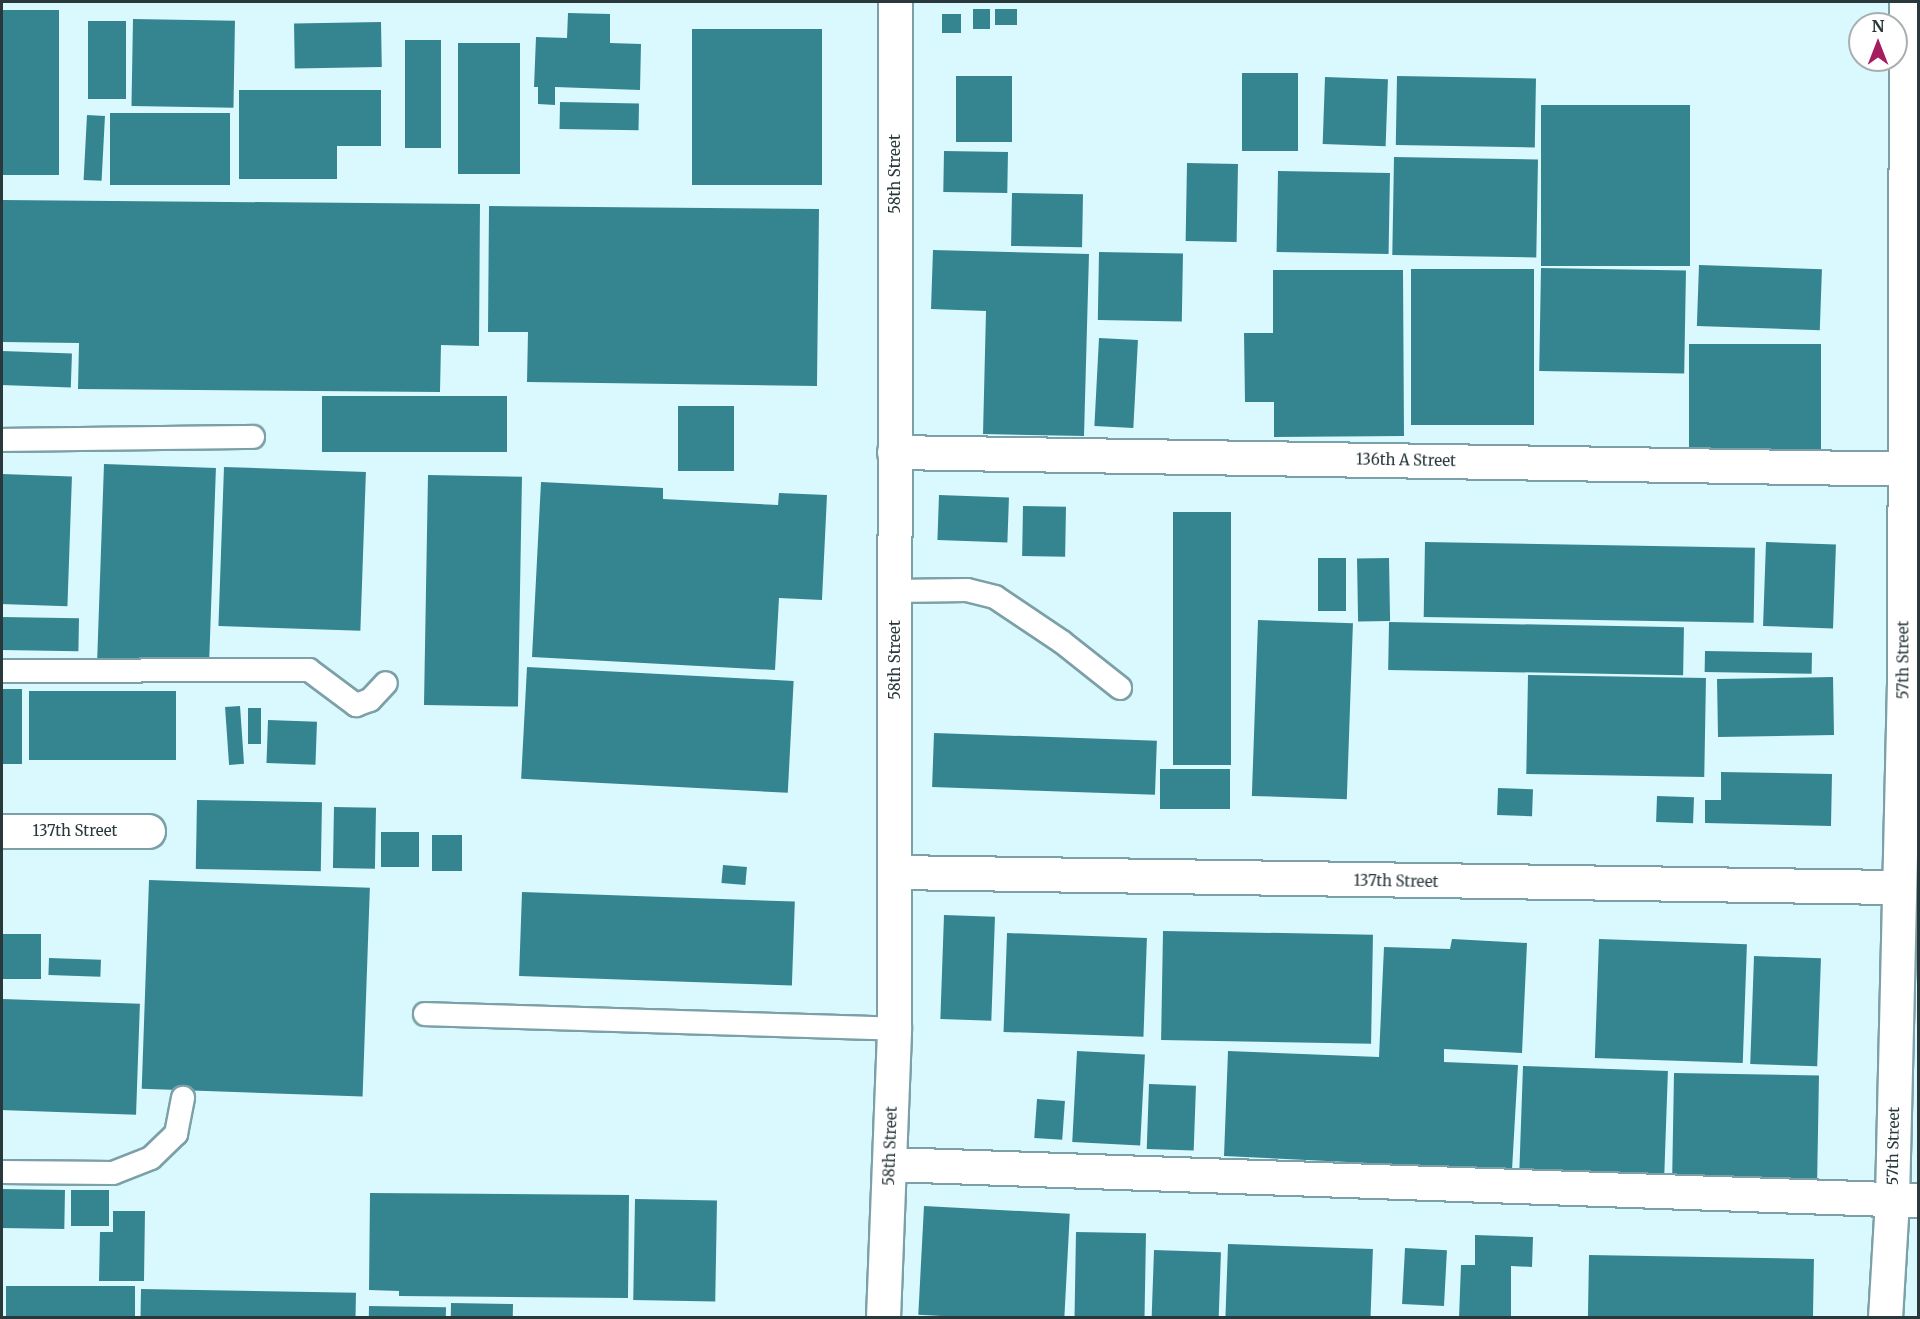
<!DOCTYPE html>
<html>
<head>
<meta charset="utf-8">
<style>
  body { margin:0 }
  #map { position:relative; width:1920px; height:1319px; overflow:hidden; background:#daf9fe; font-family:Merriweather,serif }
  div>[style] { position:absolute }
  .building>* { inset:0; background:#358591; transform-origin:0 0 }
  .roads { filter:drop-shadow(2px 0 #7ca0a7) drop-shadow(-2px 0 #7ca0a7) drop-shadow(0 2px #7ca0a7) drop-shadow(0 -2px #7ca0a7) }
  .lane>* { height:22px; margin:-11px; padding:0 11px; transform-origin:11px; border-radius:11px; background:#fff }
  .street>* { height:33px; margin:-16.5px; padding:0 16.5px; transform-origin:16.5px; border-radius:16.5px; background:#fff }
  .secondary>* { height:33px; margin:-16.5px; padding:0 16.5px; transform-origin:16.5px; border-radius:16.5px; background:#fff }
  span { translate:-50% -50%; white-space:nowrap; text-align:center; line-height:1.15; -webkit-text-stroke:6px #fff; paint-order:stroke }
  .street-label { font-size:15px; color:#29383b }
  .frame { position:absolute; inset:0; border:3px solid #29383b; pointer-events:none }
  .north { position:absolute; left:1848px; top:12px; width:60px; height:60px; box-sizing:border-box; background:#fff; border:2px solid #a9afb1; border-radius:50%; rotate:0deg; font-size:16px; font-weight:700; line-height:24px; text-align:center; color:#29383b }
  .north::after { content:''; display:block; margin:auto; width:21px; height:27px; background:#a71b5f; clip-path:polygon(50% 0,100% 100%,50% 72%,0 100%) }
</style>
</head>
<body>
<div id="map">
  <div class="building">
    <i style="left:973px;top:9px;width:17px;height:20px"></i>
    <i style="left:995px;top:9px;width:22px;height:16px"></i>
    <i style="left:2px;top:10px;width:57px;height:165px"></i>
    <i style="clip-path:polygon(568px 13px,610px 14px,610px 43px,641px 44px,640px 90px,555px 87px,555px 105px,538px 104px,538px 87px,534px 87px,536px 37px,567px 38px)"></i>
    <i style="left:942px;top:14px;width:19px;height:19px"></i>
    <i style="left:133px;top:19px;width:102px;height:87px;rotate:1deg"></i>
    <i style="left:88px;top:21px;width:38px;height:78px"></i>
    <i style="left:381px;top:22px;width:45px;height:87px;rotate:89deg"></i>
    <i style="left:692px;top:29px;width:130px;height:156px"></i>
    <i style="left:405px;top:40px;width:36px;height:108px"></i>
    <i style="left:458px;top:43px;width:62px;height:131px"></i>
    <i style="left:1242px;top:73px;width:56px;height:78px"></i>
    <i style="left:956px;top:76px;width:56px;height:66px"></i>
    <i style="left:1397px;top:76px;width:139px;height:69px;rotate:1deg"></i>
    <i style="left:1325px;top:77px;width:63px;height:67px;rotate:2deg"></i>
    <i style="clip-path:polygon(239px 90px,381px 90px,381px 146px,337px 146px,337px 179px,239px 179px)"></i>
    <i style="left:560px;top:102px;width:79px;height:27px;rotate:1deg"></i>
    <i style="left:1541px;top:105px;width:149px;height:161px"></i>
    <i style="left:110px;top:113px;width:120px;height:72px"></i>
    <i style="left:87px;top:115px;width:18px;height:65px;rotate:3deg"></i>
    <i style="left:944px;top:151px;width:64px;height:41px;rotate:1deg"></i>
    <i style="left:1394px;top:157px;width:144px;height:98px;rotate:1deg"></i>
    <i style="left:1187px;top:163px;width:51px;height:78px;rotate:1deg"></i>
    <i style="left:1278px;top:171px;width:112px;height:81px;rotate:1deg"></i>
    <i style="left:1012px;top:193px;width:71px;height:53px;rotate:1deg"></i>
    <i style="clip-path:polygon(2px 200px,480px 204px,479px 346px,441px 345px,440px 392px,78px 389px,79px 343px,2px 342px)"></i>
    <i style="clip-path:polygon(489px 206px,819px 209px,817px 386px,527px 382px,528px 332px,488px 332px)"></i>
    <i style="clip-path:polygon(933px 250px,1089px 254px,1084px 436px,983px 434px,986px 311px,931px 309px)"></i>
    <i style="left:1099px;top:252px;width:84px;height:68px;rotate:1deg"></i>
    <i style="left:1699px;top:265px;width:123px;height:61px;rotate:2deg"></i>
    <i style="left:1541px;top:268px;width:145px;height:103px;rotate:1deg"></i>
    <i style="left:1534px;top:269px;width:156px;height:123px;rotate:90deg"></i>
    <i style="clip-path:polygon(1273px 270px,1403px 270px,1404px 436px,1274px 437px,1274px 402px,1245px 402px,1244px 333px,1273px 333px)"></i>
    <i style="left:1099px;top:338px;width:39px;height:88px;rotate:3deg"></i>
    <i style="left:1689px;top:344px;width:132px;height:112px"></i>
    <i style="left:2px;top:351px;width:70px;height:34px;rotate:2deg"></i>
    <i style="left:507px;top:396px;width:56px;height:185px;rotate:90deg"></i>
    <i style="left:678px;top:406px;width:56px;height:65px"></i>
    <i style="left:104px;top:464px;width:112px;height:198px;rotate:2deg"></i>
    <i style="left:224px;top:467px;width:142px;height:159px;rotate:2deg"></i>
    <i style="left:2px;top:474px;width:70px;height:130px;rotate:2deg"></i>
    <i style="left:428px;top:475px;width:94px;height:230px;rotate:1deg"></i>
    <i style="clip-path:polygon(541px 482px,663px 488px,663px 499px,778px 505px,779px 493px,827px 495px,822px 600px,779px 598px,775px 670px,532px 657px)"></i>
    <i style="left:939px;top:495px;width:70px;height:45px;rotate:2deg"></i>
    <i style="left:1023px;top:506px;width:43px;height:50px;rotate:1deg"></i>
    <i style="left:1173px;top:512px;width:58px;height:253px"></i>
    <i style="left:1425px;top:542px;width:330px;height:75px;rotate:1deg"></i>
    <i style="left:1766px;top:542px;width:70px;height:84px;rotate:2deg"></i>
    <i style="left:1318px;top:558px;width:28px;height:53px"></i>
    <i style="left:1389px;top:558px;width:63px;height:32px;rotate:89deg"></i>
    <i style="left:2px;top:617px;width:77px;height:33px;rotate:1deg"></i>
    <i style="left:1258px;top:620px;width:95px;height:176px;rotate:2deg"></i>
    <i style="left:1389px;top:622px;width:295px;height:48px;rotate:1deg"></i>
    <i style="left:1705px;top:651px;width:107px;height:21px;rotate:1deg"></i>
    <i style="left:527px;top:667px;width:267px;height:112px;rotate:3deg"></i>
    <i style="left:1528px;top:675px;width:178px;height:99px;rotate:1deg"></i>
    <i style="left:1833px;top:677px;width:58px;height:116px;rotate:89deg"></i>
    <i style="left:2px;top:689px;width:20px;height:75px"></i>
    <i style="left:29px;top:691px;width:147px;height:69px"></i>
    <i style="left:240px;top:706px;width:58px;height:15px;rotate:86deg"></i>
    <i style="left:248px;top:708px;width:13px;height:36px"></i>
    <i style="left:268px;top:720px;width:49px;height:43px;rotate:2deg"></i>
    <i style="left:934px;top:733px;width:223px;height:54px;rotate:2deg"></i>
    <i style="left:1160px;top:769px;width:70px;height:40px"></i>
    <i style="clip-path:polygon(1721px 772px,1832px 774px,1831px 826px,1705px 823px,1705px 800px,1721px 800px)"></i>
    <i style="left:1498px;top:788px;width:35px;height:27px;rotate:2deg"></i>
    <i style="left:1657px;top:796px;width:37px;height:26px;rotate:2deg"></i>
    <i style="left:197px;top:800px;width:125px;height:69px;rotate:1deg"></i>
    <i style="left:334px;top:807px;width:42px;height:61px;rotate:1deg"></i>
    <i style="left:381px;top:832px;width:38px;height:35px"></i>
    <i style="left:432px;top:835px;width:30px;height:36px"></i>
    <i style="left:723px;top:865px;width:24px;height:18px;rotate:5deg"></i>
    <i style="left:149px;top:880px;width:221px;height:209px;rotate:2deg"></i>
    <i style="left:522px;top:892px;width:273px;height:84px;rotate:2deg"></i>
    <i style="left:944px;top:915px;width:51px;height:104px;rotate:2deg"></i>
    <i style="left:1163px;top:931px;width:210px;height:109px;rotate:1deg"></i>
    <i style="left:1007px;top:933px;width:140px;height:99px;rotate:2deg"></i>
    <i style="left:2px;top:934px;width:39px;height:45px"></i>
    <i style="clip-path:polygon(1452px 939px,1527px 943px,1522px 1053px,1444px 1049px,1444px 1062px,1518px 1065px,1512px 1170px,1224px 1156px,1228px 1051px,1379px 1057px,1384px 947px,1450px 949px)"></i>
    <i style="left:1599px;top:939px;width:148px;height:119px;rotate:2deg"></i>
    <i style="left:1754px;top:956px;width:67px;height:108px;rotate:2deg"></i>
    <i style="left:49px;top:958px;width:52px;height:17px;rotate:2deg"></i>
    <i style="left:2px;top:999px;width:138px;height:111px;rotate:2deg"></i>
    <i style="left:1077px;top:1051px;width:68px;height:91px;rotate:3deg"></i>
    <i style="left:1523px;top:1066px;width:145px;height:109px;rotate:2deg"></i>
    <i style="left:1674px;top:1073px;width:145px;height:106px;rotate:1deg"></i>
    <i style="left:1149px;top:1084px;width:47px;height:65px;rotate:2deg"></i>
    <i style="left:1037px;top:1099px;width:28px;height:39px;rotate:4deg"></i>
    <i style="left:2px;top:1189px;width:63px;height:39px;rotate:1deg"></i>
    <i style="left:71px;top:1190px;width:38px;height:36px"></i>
    <i style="clip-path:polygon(370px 1193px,629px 1195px,628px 1298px,399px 1296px,399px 1291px,369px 1290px)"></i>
    <i style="left:635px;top:1199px;width:82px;height:101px;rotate:1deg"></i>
    <i style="left:924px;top:1206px;width:146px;height:109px;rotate:3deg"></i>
    <i style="clip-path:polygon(113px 1211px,145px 1211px,144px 1281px,99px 1281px,100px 1232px,113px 1232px)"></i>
    <i style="left:1076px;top:1232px;width:70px;height:86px;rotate:1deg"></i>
    <i style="clip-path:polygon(1475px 1235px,1533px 1237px,1532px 1267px,1511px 1266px,1511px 1318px,1459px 1318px,1461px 1265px,1475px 1265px)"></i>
    <i style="left:1228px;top:1244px;width:145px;height:74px;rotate:2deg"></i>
    <i style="left:1405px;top:1248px;width:42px;height:56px;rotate:3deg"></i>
    <i style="left:1154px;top:1250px;width:67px;height:68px;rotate:2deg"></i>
    <i style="left:1589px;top:1255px;width:225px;height:63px;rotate:1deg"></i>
    <i style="left:6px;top:1286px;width:129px;height:32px"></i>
    <i style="left:141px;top:1289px;width:215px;height:29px;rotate:1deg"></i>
    <i style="left:451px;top:1303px;width:62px;height:15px;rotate:1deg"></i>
    <i style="left:369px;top:1306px;width:77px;height:12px;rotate:1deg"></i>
  </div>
  <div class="roads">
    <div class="lane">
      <i style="left:2px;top:440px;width:251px;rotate:-0.7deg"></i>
      <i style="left:895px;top:591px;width:72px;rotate:-0.8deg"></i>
      <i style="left:967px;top:590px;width:29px;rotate:14deg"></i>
      <i style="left:995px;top:597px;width:81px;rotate:33.9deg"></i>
      <i style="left:1062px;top:642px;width:74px;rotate:38.4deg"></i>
      <i style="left:2px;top:671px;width:307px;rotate:-0.2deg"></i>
      <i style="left:309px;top:670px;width:59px;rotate:36.7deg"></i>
      <i style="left:356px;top:705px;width:15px;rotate:-20deg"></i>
      <i style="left:370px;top:700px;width:23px;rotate:-47deg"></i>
      <i style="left:425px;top:1014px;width:469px;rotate:1.8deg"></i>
      <i style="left:2px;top:1172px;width:111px;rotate:0.5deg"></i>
      <i style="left:113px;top:1173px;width:41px;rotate:-21.5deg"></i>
      <i style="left:151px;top:1158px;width:35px;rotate:-44deg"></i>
      <i style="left:176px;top:1134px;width:37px;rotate:-79deg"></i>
    </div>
    <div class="street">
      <i style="left:894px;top:452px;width:1024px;rotate:0.95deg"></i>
      <i style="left:2px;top:831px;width:146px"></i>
      <i style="left:894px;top:872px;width:1004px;rotate:0.86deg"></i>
      <i style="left:890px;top:1164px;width:1029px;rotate:2.01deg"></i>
      <i style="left:1885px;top:1318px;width:119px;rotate:-86.6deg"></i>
      <i style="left:1892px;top:1199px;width:515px;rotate:-88.67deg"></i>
      <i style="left:1904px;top:684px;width:682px;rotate:-89.83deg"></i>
    </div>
    <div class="secondary">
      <i style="left:883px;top:1318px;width:289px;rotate:-87.8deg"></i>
      <i style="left:894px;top:1029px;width:1027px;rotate:-89.94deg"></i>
    </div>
  </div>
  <div class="street-label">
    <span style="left:895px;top:174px;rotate:-90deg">58th Street</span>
    <span style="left:1406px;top:460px;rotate:1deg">136th A Street</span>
    <span style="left:895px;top:660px;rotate:-90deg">58th Street</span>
    <span style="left:1903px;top:660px;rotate:-90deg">57th Street</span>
    <span style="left:75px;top:831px">137th Street</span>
    <span style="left:1396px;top:881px;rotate:1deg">137th Street</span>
    <span style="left:890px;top:1146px;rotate:-88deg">58th Street</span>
    <span style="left:1893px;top:1146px;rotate:-89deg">57th Street</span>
  </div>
  <div class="frame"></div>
  <div class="north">N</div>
</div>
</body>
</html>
